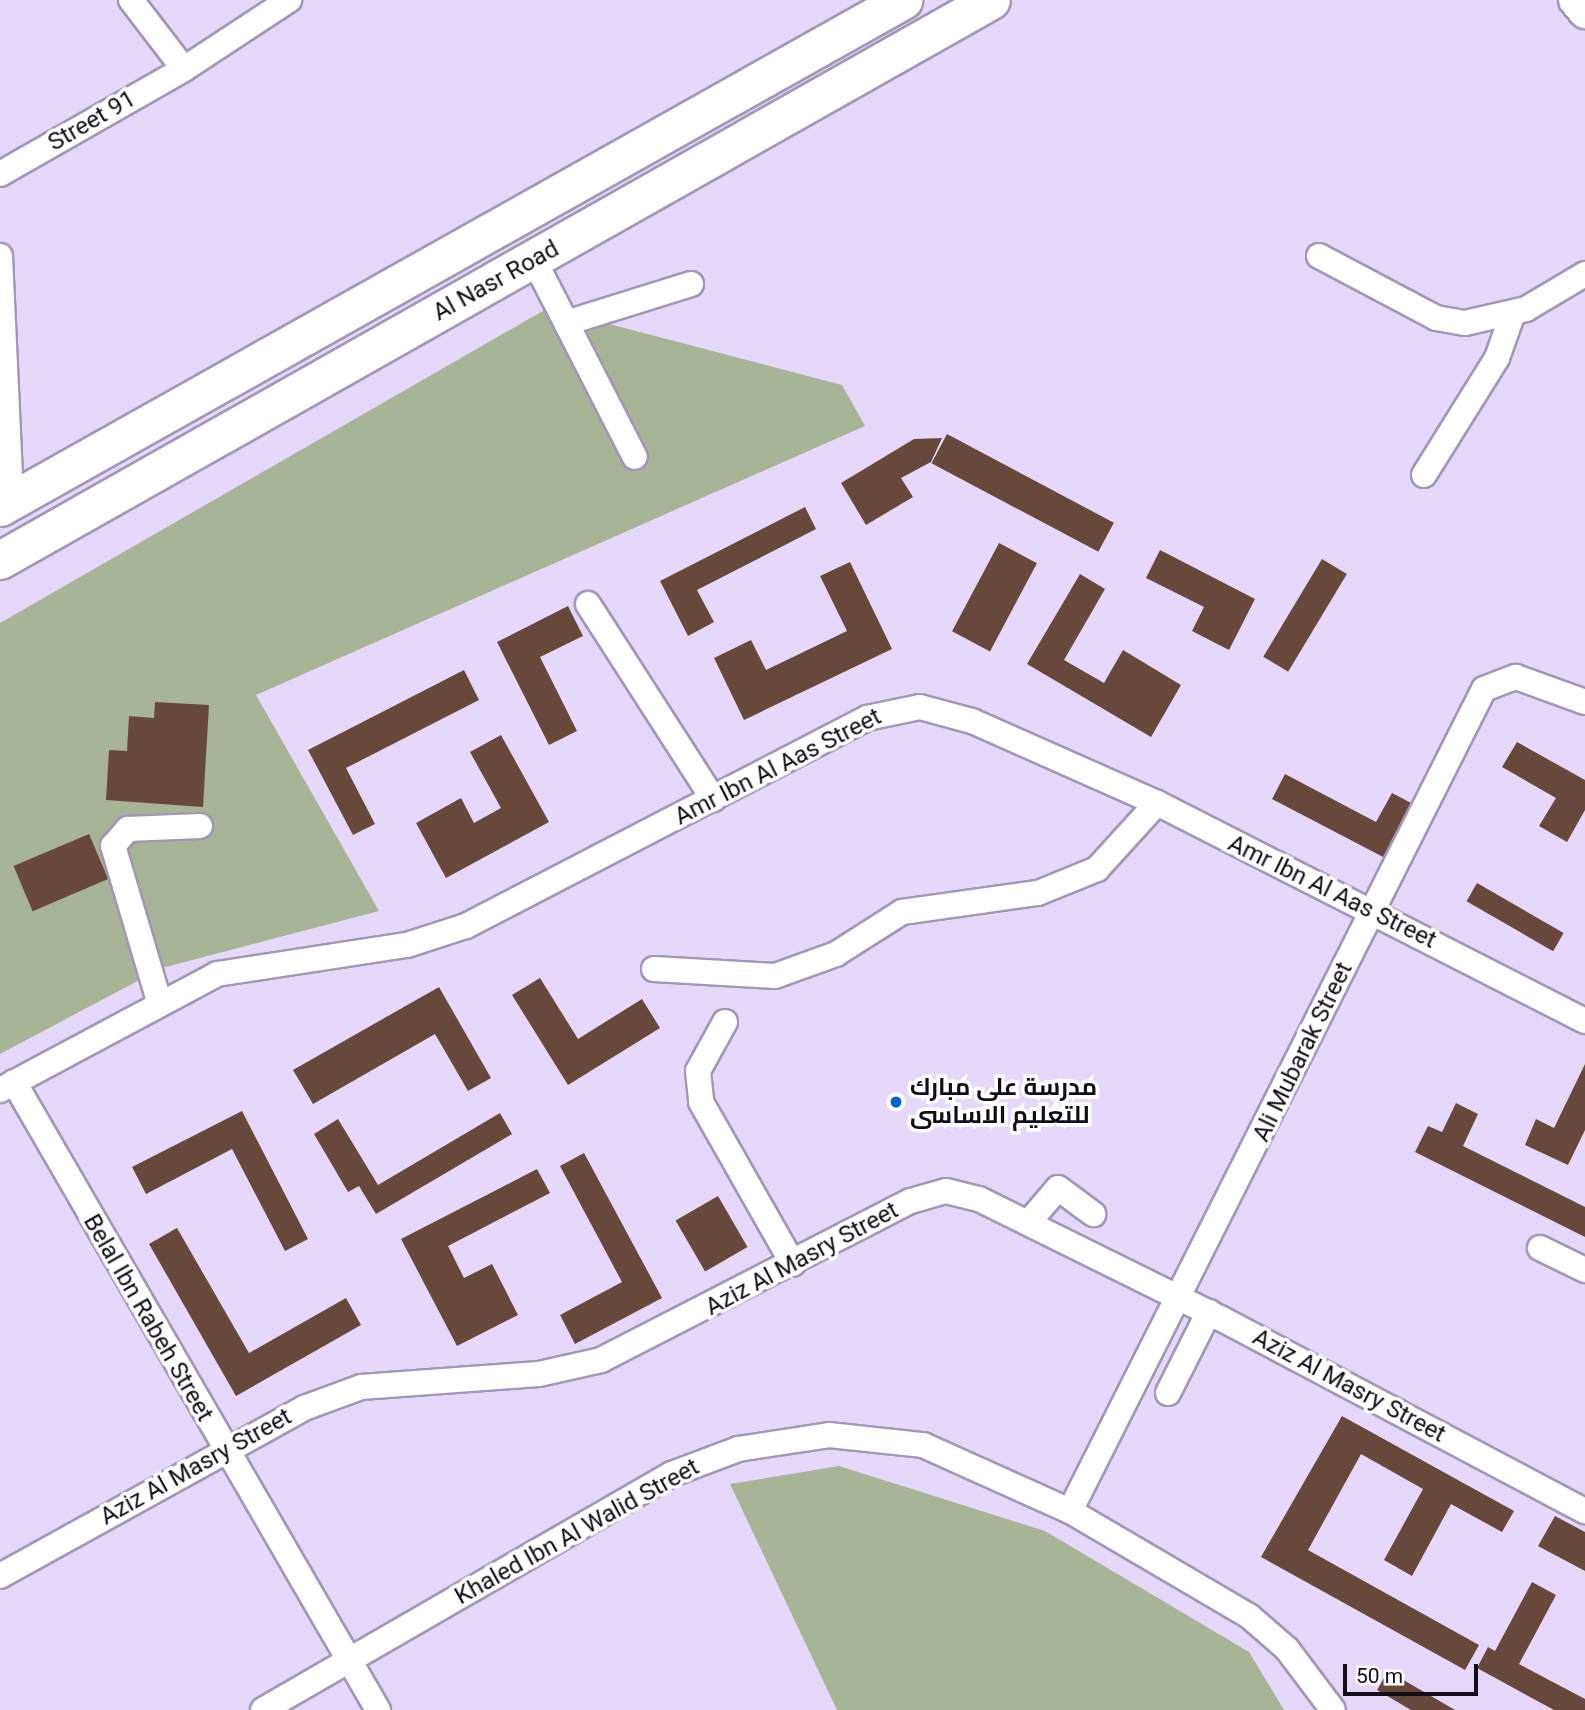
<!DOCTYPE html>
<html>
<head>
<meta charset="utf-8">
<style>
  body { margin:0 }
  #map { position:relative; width:1585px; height:1710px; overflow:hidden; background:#e6d8fa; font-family:Roboto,Cairo,sans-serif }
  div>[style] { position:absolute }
  .green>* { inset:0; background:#a7b496 }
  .building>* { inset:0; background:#68483b; transform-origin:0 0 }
  .roads { filter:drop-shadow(2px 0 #a396b6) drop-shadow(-2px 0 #a396b6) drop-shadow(0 2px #a396b6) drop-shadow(0 -2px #a396b6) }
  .minor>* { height:24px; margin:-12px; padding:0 12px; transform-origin:12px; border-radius:12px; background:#fff }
  .major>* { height:32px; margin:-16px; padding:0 16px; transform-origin:16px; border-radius:16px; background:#fff }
  .highway>* { height:37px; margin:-18.5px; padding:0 18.5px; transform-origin:18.5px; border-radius:18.5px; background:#fff }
  .dots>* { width:19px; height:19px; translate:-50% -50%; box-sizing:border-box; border:4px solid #fff; border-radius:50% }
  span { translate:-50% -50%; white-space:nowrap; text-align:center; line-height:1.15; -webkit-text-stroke:7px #fff; paint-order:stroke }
  .street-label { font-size:24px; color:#120d18 }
  .poi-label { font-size:24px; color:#120d18; font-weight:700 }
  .left { translate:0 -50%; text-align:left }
  .scale { position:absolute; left:1343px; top:1664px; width:135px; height:32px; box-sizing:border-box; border:4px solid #120d18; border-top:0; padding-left:9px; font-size:21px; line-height:24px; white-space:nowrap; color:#120d18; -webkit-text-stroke:5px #fff; paint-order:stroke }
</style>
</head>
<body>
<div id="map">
  <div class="green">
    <i style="clip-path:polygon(548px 308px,842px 385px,865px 426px,256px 695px,379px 911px,162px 968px,0 1054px,0 623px)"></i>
    <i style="clip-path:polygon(839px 1466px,1045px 1531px,1249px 1652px,1284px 1710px,837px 1710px,730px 1484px)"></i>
  </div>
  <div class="building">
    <i style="left:947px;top:434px;width:189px;height:33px;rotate:28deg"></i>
    <i style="clip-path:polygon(942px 438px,931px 462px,901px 478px,913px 497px,866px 525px,841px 483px,914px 439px)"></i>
    <i style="clip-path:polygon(805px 507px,816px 529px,697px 590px,714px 622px,688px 636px,660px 581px)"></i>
    <i style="left:999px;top:543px;width:43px;height:100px;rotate:28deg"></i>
    <i style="clip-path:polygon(1160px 550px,1255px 599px,1229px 650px,1192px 631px,1204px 607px,1146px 578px)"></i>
    <i style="left:1322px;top:559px;width:29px;height:114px;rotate:31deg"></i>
    <i style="clip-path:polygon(850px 562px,892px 649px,744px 720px,714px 658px,751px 640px,766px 670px,847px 631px,820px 576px)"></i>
    <i style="clip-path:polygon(1080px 574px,1105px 589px,1064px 660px,1104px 683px,1123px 650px,1181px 685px,1151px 737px,1027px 664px)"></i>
    <i style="clip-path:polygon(568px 606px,583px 636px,540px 657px,577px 731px,549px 745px,497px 642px)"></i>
    <i style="clip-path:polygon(464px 670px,479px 700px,346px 768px,375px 824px,353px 835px,308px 750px)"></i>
    <i style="clip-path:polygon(155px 702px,209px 705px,203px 807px,106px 800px,109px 750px,127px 751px,129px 716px,154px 718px)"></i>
    <i style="clip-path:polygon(501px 735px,549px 822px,446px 878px,416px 823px,461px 798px,474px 823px,501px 808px,470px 752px)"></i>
    <i style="clip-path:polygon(1517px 742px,1585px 780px,1585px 810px,1567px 842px,1539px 826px,1556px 798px,1502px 767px)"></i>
    <i style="clip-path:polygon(1285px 774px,1376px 822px,1392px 793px,1415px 805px,1387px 859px,1272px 799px)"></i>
    <i style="left:89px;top:834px;width:49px;height:82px;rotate:67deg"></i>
    <i style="left:1477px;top:883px;width:100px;height:21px;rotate:30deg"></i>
    <i style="clip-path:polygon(540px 978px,578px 1039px,642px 999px,660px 1028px,568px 1085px,512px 995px)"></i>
    <i style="clip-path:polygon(439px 987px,491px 1078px,468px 1091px,435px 1034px,313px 1104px,293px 1070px)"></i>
    <i style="clip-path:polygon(1585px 1064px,1585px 1130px,1568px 1165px,1525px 1145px,1536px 1119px,1554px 1128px)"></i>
    <i style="clip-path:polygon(1456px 1103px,1478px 1114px,1463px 1146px,1585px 1207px,1585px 1237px,1415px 1152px,1428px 1126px,1442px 1132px)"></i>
    <i style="clip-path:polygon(242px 1111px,308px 1239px,285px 1251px,232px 1149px,146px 1194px,132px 1167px)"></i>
    <i style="clip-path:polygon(500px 1113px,512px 1134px,376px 1214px,359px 1186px,348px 1192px,314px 1134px,338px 1119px,378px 1185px)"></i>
    <i style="clip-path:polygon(584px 1153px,662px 1298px,575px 1344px,560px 1315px,622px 1282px,560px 1166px)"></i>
    <i style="clip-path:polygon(537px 1169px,550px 1193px,448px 1246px,464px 1278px,492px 1264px,518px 1315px,457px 1346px,401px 1239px)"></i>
    <i style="left:718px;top:1196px;width:59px;height:49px;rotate:60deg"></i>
    <i style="clip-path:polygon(177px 1228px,249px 1353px,346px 1298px,361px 1325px,236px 1396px,149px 1244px)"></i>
    <i style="clip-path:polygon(1342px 1416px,1514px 1511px,1502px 1532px,1451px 1504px,1412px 1576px,1384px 1560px,1423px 1489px,1361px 1454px,1308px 1550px,1479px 1645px,1465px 1670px,1261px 1557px)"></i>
    <i style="clip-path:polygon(1555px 1516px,1585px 1532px,1585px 1571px,1538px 1546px)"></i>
    <i style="clip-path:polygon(1532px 1582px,1556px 1595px,1519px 1664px,1585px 1699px,1585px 1710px,1554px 1710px,1477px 1668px,1488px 1647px,1495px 1651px)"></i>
    <i style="clip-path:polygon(1388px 1671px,1455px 1710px,1411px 1710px,1377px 1690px)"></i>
  </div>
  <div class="roads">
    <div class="minor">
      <i style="left:131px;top:0;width:87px;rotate:52.5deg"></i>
      <i style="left:0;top:174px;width:212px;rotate:-29.7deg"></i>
      <i style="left:184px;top:69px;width:126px;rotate:-33.3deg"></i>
      <i style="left:0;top:256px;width:245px;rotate:87.4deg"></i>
      <i style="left:1319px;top:256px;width:132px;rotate:27.9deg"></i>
      <i style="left:1436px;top:318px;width:29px;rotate:10deg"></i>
      <i style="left:1465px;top:323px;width:63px;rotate:-12.9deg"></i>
      <i style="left:1526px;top:309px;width:69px;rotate:-30.7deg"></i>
      <i style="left:534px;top:260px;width:221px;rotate:62.9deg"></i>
      <i style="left:566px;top:323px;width:131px;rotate:-17.3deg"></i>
      <i style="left:1424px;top:475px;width:138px;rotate:-58deg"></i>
      <i style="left:1497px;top:358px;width:48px;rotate:-70.4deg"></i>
      <i style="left:588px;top:604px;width:232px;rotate:57.3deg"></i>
      <i style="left:654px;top:969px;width:121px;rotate:3.3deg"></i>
      <i style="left:775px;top:976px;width:65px;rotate:-19.8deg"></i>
      <i style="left:836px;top:954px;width:78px;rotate:-32.5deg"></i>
      <i style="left:902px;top:912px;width:137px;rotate:-8deg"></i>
      <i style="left:1038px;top:893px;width:64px;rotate:-22.1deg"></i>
      <i style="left:1097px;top:869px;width:89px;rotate:-47.7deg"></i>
      <i style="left:159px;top:1001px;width:162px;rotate:-106.5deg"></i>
      <i style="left:113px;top:846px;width:23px;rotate:-49deg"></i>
      <i style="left:128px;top:829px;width:72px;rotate:-2.4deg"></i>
      <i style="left:725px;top:1022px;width:56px;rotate:118.9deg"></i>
      <i style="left:698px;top:1071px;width:31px;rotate:84deg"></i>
      <i style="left:701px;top:1102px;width:186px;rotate:60.4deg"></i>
      <i style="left:14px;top:1082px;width:726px;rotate:59.9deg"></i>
      <i style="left:0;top:1090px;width:246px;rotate:-28.1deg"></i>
      <i style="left:217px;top:974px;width:192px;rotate:-8.7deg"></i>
      <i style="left:407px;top:945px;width:62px;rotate:-17.9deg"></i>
      <i style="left:466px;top:926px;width:452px;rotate:-27.4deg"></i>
      <i style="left:867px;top:718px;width:54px;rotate:-11.7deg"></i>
      <i style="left:920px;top:707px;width:54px;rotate:15.1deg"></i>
      <i style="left:972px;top:721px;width:202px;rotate:23.9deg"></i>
      <i style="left:1157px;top:803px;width:480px;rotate:27deg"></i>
      <i style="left:1028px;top:1223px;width:46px;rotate:-49.4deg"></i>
      <i style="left:1058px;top:1188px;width:44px;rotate:36.6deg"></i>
      <i style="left:1540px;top:1248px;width:50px;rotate:26.1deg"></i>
      <i style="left:1168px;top:1393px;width:91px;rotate:-63.2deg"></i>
      <i style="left:1070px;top:1511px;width:920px;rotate:-63.27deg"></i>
      <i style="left:1484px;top:689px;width:34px;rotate:-21deg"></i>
      <i style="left:1516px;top:677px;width:73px;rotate:19.9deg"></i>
      <i style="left:0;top:1576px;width:347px;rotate:-28.9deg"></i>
      <i style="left:304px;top:1408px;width:61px;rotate:-20.2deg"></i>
      <i style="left:361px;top:1387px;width:178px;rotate:-4.2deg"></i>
      <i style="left:539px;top:1374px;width:64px;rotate:-12.7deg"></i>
      <i style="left:601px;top:1360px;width:348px;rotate:-27.2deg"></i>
      <i style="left:911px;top:1201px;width:36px;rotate:-16deg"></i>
      <i style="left:946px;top:1191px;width:34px;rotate:14deg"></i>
      <i style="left:979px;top:1199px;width:269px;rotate:26.3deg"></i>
      <i style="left:1220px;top:1318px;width:413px;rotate:27.9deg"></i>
      <i style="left:263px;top:1710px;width:472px;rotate:-30deg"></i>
      <i style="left:672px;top:1474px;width:71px;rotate:-20.7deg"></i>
      <i style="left:738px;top:1449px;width:92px;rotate:-8.7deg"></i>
      <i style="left:829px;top:1435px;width:95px;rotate:6.1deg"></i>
      <i style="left:923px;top:1445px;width:161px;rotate:24.2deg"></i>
      <i style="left:1070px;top:1511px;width:208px;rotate:30.4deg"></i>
      <i style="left:1249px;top:1616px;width:50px;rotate:41deg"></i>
      <i style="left:1287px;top:1649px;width:76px;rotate:53deg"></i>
    </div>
    <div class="major">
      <i style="left:1575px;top:0;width:16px;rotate:50deg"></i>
    </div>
    <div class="highway">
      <i style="left:0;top:507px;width:1036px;rotate:-29.31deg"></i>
      <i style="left:0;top:560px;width:1138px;rotate:-29.47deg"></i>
    </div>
  </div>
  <div class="dots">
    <i style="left:896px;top:1102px;background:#0462cb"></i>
  </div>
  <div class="street-label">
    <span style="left:92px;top:121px;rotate:-30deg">Street 91</span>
    <span style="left:496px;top:281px;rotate:-29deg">Al Nasr Road</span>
    <span style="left:778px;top:767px;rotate:-27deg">Amr Ibn Al Aas Street</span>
    <span style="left:1332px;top:892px;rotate:26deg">Amr Ibn Al Aas Street</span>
    <span style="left:1303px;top:1052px;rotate:-64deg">Ali Mubarak Street</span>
    <span style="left:802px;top:1259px;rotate:-28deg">Aziz Al Masry Street</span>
    <span style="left:148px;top:1318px;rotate:60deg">Belal Ibn Rabeh Street</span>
    <span style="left:1349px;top:1386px;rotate:28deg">Aziz Al Masry Street</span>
    <span style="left:196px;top:1467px;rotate:-29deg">Aziz Al Masry Street</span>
    <span style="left:577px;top:1532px;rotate:-29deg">Khaled Ibn Al Walid Street</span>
  </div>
  <div class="poi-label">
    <span class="left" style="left:910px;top:1102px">مدرسة على مبارك<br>للتعليم الاساسى</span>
  </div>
  <div class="scale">50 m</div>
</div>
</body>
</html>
